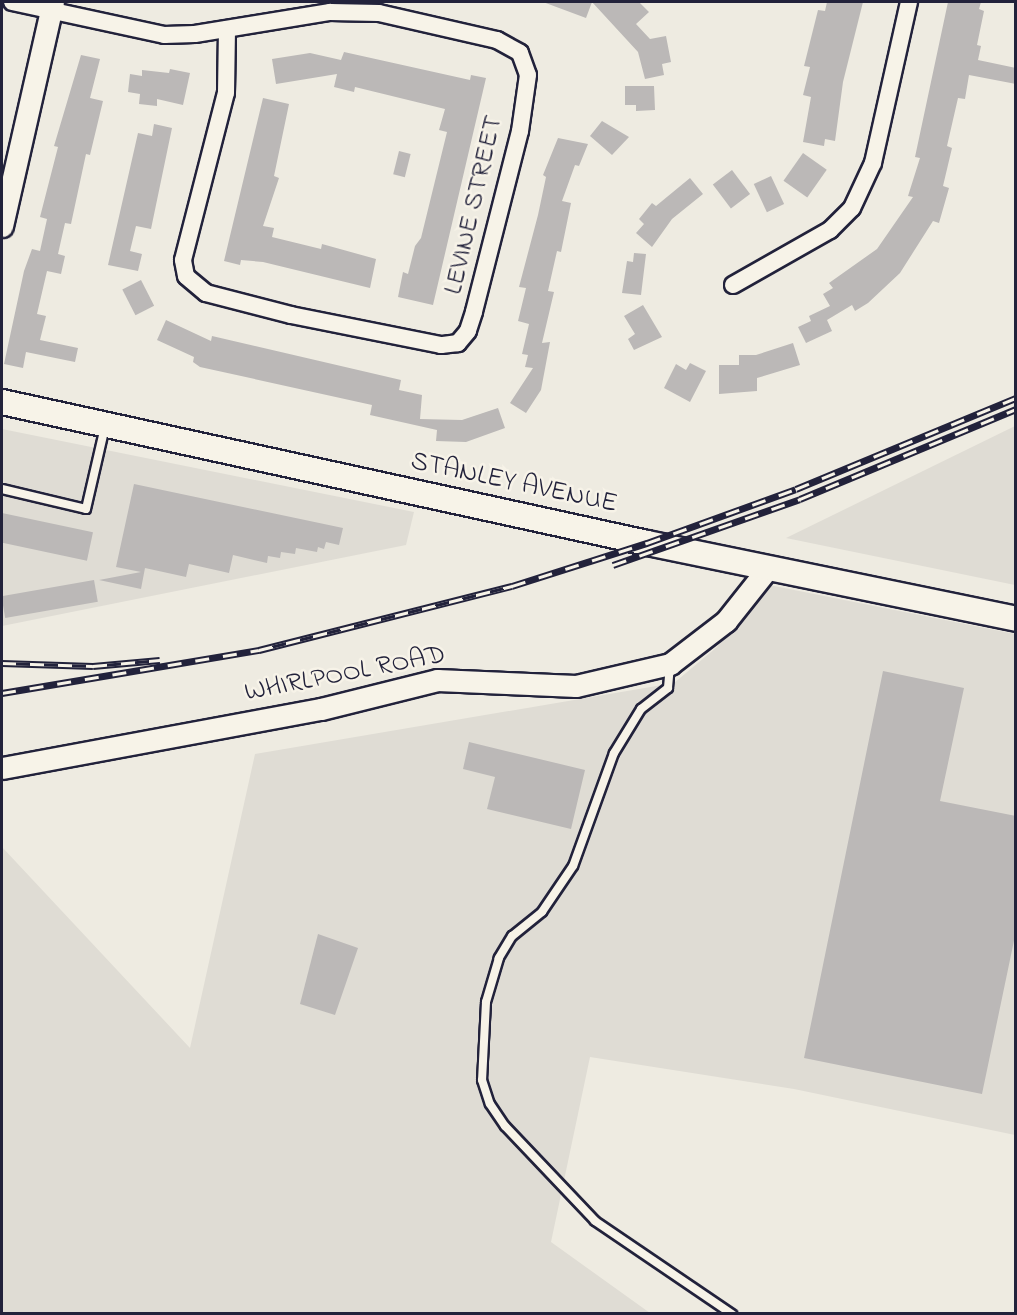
<!DOCTYPE html>
<html>
<head>
<meta charset="utf-8">
<style>
  body { margin:0 }
  #map { position:relative; width:1017px; height:1315px; overflow:hidden; background:#eeebe1; font-family:"Indie Flower",sans-serif }
  div>[style] { position:absolute }
  .built>* { inset:0; background:#dfdcd4 }
  .building>* { inset:0; background:#bbb8b7; transform-origin:0 0 }
  .roads { filter:drop-shadow(2px 0 #22223b) drop-shadow(-2px 0 #22223b) drop-shadow(0 2px #22223b) drop-shadow(0 -2px #22223b) }
  .service>* { height:8px; margin:-4px; padding:0 4px; transform-origin:4px; border-radius:4px; background:#f7f3e8 }
  .minor>* { height:16px; margin:-8px; padding:0 8px; transform-origin:8px; border-radius:8px; background:#f7f3e8 }
  .tertiary>* { height:21px; margin:-10.5px; padding:0 10.5px; transform-origin:10.5px; border-radius:10.5px; background:#f7f3e8 }
  .secondary>* { height:24px; margin:-12px; padding:0 12px; transform-origin:12px; border-radius:12px; background:#f7f3e8 }
  .rail>* { height:7px; margin-top:-3.5px; transform-origin:0; background:repeating-linear-gradient(90deg,#f7f3e8 0 14px,#22223b 0 28px); box-sizing:border-box; border-block:2px solid #22223b }
  span { translate:-50% -50%; white-space:nowrap; text-align:center; line-height:1.15; -webkit-text-stroke:5px #f7f3e8; paint-order:stroke }
  .street-label { font-size:27px; color:#22223b }
  .frame { position:absolute; inset:0; border:3px solid #22223b; pointer-events:none }
</style>
</head>
<body>
<div id="map">
  <div class="built">
    <i style="clip-path:polygon(1015px 426px,1015px 585px,786px 538px)"></i>
    <i style="clip-path:polygon(2px 429px,414px 512px,406px 545px,2px 626px)"></i>
    <i style="clip-path:polygon(764px 584px,1015px 634px,1015px 1135px,794px 1089px,590px 1057px,551px 1242px,650px 1313px,2px 1313px,2px 847px,190px 1048px,255px 754px,674px 683px,717px 647px)"></i>
  </div>
  <div class="building">
    <i style="clip-path:polygon(543px 2px,592px 2px,586px 18px)"></i>
    <i style="clip-path:polygon(592px 2px,639px 2px,649px 12px,636px 24px,650px 39px,666px 36px,671px 62px,662px 64px,664px 75px,645px 79px,638px 52px)"></i>
    <i style="clip-path:polygon(827px 2px,863px 2px,843px 82px,835px 141px,825px 139px,824px 146px,803px 142px,811px 97px,803px 95px,810px 67px,804px 66px,818px 10px,825px 11px)"></i>
    <i style="clip-path:polygon(948px 2px,981px 2px,979px 9px,984px 11px,977px 45px,981px 46px,978px 60px,1016px 68px,1016px 84px,969px 75px,965px 99px,958px 98px,947px 146px,952px 148px,943px 186px,949px 188px,939px 223px,933px 221px,900px 273px,868px 303px,855px 311px,852px 305px,827px 320px,832px 331px,806px 343px,798px 327px,811px 321px,809px 316px,830px 306px,823px 294px,833px 288px,829px 283px,877px 249px,913px 197px,908px 196px,920px 158px,915px 157px)"></i>
    <i style="clip-path:polygon(344px 52px,470px 80px,471px 75px,486px 78px,433px 305px,398px 297px,403px 272px,408px 274px,415px 246px,421px 238px,447px 132px,439px 130px,445px 109px,355px 87px,354px 92px,334px 87px,337px 74px,276px 84px,272px 59px,310px 53px,341px 60px)"></i>
    <i style="clip-path:polygon(81px 55px,100px 59px,90px 98px,103px 101px,90px 155px,86px 154px,71px 224px,65px 223px,58px 254px,65px 256px,61px 274px,47px 271px,37px 314px,46px 316px,40px 340px,78px 348px,75px 362px,26px 352px,23px 368px,4px 364px,24px 271px,32px 249px,40px 251px,47px 219px,40px 217px,58px 147px,54px 146px)"></i>
    <i style="clip-path:polygon(170px 69px,190px 73px,183px 105px,157px 99px,157px 106px,139px 104px,140px 94px,128px 92px,130px 74px,142px 76px,142px 70px,169px 73px)"></i>
    <i style="clip-path:polygon(625px 86px,654px 86px,655px 110px,636px 111px,636px 105px,625px 105px)"></i>
    <i style="clip-path:polygon(263px 98px,289px 104px,274px 176px,279px 178px,263px 226px,274px 228px,272px 237px,321px 249px,322px 244px,376px 259px,370px 288px,263px 262px,241px 260px,240px 265px,224px 261px)"></i>
    <i style="clip-path:polygon(602px 121px,629px 137px,612px 155px,590px 136px)"></i>
    <i style="clip-path:polygon(154px 124px,172px 128px,151px 229px,136px 226px,130px 251px,142px 254px,138px 271px,108px 265px,138px 133px,152px 136px)"></i>
    <i style="clip-path:polygon(558px 138px,588px 144px,579px 166px,575px 165px,562px 201px,571px 203px,561px 252px,557px 251px,548px 291px,554px 292px,542px 343px,550px 342px,541px 390px,526px 413px,510px 403px,533px 368px,525px 367px,528px 355px,522px 354px,529px 324px,518px 321px,526px 288px,519px 287px,538px 215px,546px 177px,543px 175px)"></i>
    <i style="left:399px;top:151px;width:12px;height:24px;rotate:14deg"></i>
    <i style="left:803px;top:153px;width:29px;height:34px;rotate:35deg"></i>
    <i style="left:732px;top:170px;width:30px;height:24px;rotate:53deg"></i>
    <i style="left:771px;top:176px;width:31px;height:19px;rotate:65deg"></i>
    <i style="clip-path:polygon(690px 178px,703px 194px,672px 219px,652px 247px,636px 233px,644px 224px,639px 219px,652px 203px,656px 206px)"></i>
    <i style="clip-path:polygon(634px 253px,646px 254px,641px 295px,622px 293px,627px 261px,633px 262px)"></i>
    <i style="left:141px;top:280px;width:29px;height:21px;rotate:63deg"></i>
    <i style="clip-path:polygon(643px 305px,662px 337px,634px 350px,628px 339px,635px 334px,624px 316px)"></i>
    <i style="clip-path:polygon(166px 320px,211px 341px,212px 336px,401px 380px,399px 390px,422px 395px,420px 419px,462px 420px,498px 408px,505px 428px,466px 442px,436px 441px,437px 430px,370px 415px,372px 405px,200px 367px,193px 362px,194px 357px,157px 340px)"></i>
    <i style="clip-path:polygon(793px 343px,800px 365px,757px 378px,757px 391px,719px 394px,719px 365px,739px 365px,739px 355px,756px 355px)"></i>
    <i style="clip-path:polygon(690px 363px,706px 371px,690px 402px,664px 388px,676px 364px,686px 370px)"></i>
    <i style="clip-path:polygon(134px 484px,343px 528px,339px 545px,326px 542px,324px 549px,318px 547px,317px 552px,296px 548px,295px 554px,281px 552px,280px 558px,268px 556px,267px 563px,233px 555px,229px 573px,189px 564px,186px 577px,145px 568px,141px 589px,99px 580px,141px 572px,116px 567px)"></i>
    <i style="left:2px;top:513px;width:93px;height:29px;rotate:12deg"></i>
    <i style="left:94px;top:580px;width:22px;height:94px;rotate:80deg"></i>
    <i style="clip-path:polygon(883px 671px,964px 688px,940px 801px,1016px 816px,1016px 931px,982px 1094px,804px 1058px)"></i>
    <i style="clip-path:polygon(469px 742px,585px 770px,571px 829px,487px 809px,495px 777px,463px 769px)"></i>
    <i style="clip-path:polygon(318px 934px,358px 948px,335px 1015px,300px 1004px)"></i>
  </div>
  <div class="roads">
    <div class="service">
      <i style="left:2px;top:489px;width:86px;rotate:13.4deg"></i>
      <i style="left:86px;top:509px;width:84px;rotate:-77deg"></i>
      <i style="left:670px;top:665px;width:23px;rotate:95deg"></i>
      <i style="left:668px;top:688px;width:34px;rotate:142deg"></i>
      <i style="left:641px;top:709px;width:52px;rotate:121.5deg"></i>
      <i style="left:614px;top:753px;width:120px;rotate:109.9deg"></i>
      <i style="left:573px;top:866px;width:55px;rotate:124deg"></i>
      <i style="left:542px;top:912px;width:38px;rotate:141deg"></i>
      <i style="left:512px;top:936px;width:26px;rotate:121deg"></i>
      <i style="left:499px;top:958px;width:46px;rotate:106.5deg"></i>
      <i style="left:486px;top:1002px;width:78px;rotate:92.9deg"></i>
      <i style="left:482px;top:1080px;width:25px;rotate:72deg"></i>
      <i style="left:490px;top:1104px;width:27px;rotate:56deg"></i>
      <i style="left:505px;top:1126px;width:131px;rotate:46.5deg"></i>
      <i style="left:595px;top:1221px;width:166px;rotate:34.2deg"></i>
    </div>
    <div class="minor">
      <i style="left:12px;top:2px;width:156px;rotate:12.2deg"></i>
      <i style="left:164px;top:35px;width:31px;rotate:-2deg"></i>
      <i style="left:195px;top:34px;width:137px;rotate:-9.3deg"></i>
      <i style="left:330px;top:12px;width:49px;rotate:1.2deg"></i>
      <i style="left:379px;top:13px;width:121px;rotate:12.9deg"></i>
      <i style="left:497px;top:40px;width:26px;rotate:29deg"></i>
      <i style="left:520px;top:53px;width:23px;rotate:70deg"></i>
      <i style="left:528px;top:75px;width:57px;rotate:98.1deg"></i>
      <i style="left:520px;top:131px;width:187px;rotate:104.3deg"></i>
      <i style="left:474px;top:312px;width:20px;rotate:108deg"></i>
      <i style="left:468px;top:331px;width:16px;rotate:130deg"></i>
      <i style="left:458px;top:343px;width:17px;rotate:173deg"></i>
      <i style="left:441px;top:345px;width:153px;rotate:-168.7deg"></i>
      <i style="left:291px;top:315px;width:88px;rotate:-165.5deg"></i>
      <i style="left:206px;top:293px;width:26px;rotate:-140deg"></i>
      <i style="left:186px;top:276px;width:16px;rotate:-101deg"></i>
      <i style="left:183px;top:260px;width:172px;rotate:-75.6deg"></i>
      <i style="left:226px;top:93px;width:64px;rotate:-89.1deg"></i>
      <i style="left:733px;top:285px;width:112px;rotate:-29.6deg"></i>
      <i style="left:830px;top:230px;width:31px;rotate:-45deg"></i>
      <i style="left:852px;top:208px;width:50px;rotate:-65deg"></i>
      <i style="left:873px;top:163px;width:165px;rotate:-77.4deg"></i>
    </div>
    <div class="tertiary">
      <i style="left:2px;top:226px;width:230px;rotate:-77.2deg"></i>
      <i style="left:2px;top:768px;width:324px;rotate:-10.5deg"></i>
      <i style="left:321px;top:709px;width:120px;rotate:-14deg"></i>
      <i style="left:437px;top:680px;width:139px;rotate:2.5deg"></i>
      <i style="left:576px;top:686px;width:97px;rotate:-13.2deg"></i>
      <i style="left:670px;top:664px;width:71px;rotate:-37.5deg"></i>
      <i style="left:726px;top:621px;width:68px;rotate:-51.6deg"></i>
    </div>
    <div class="secondary">
      <i style="left:2px;top:402px;width:660px;rotate:12.33deg"></i>
      <i style="left:647px;top:543px;width:377px;rotate:11.6deg"></i>
    </div>
  </div>
  <div class="rail">
    <i style="left:613px;top:565px;width:198px;rotate:-19.4deg"></i>
    <i style="left:800px;top:499px;width:234px;rotate:-22.6deg"></i>
    <i style="left:2px;top:663px;width:91px;rotate:1.9deg"></i>
    <i style="left:93px;top:666px;width:67px;rotate:-5.1deg"></i>
    <i style="left:2px;top:693px;width:261px;rotate:-9.5deg"></i>
    <i style="left:259px;top:650px;width:261px;rotate:-14.2deg"></i>
    <i style="left:512px;top:586px;width:142px;rotate:-17.7deg"></i>
    <i style="left:647px;top:543px;width:158px;rotate:-19.9deg"></i>
    <i style="left:796px;top:489px;width:238px;rotate:-22.5deg"></i>
  </div>
  <div class="street-label">
    <span style="left:474px;top:205px;rotate:-77deg">LEVINE STREET</span>
    <span style="left:514px;top:483px;rotate:12deg">STANLEY AVENUE</span>
    <span style="left:345px;top:674px;rotate:-11deg">WHIRLPOOL ROAD</span>
  </div>
  <div class="frame"></div>
</div>
</body>
</html>
